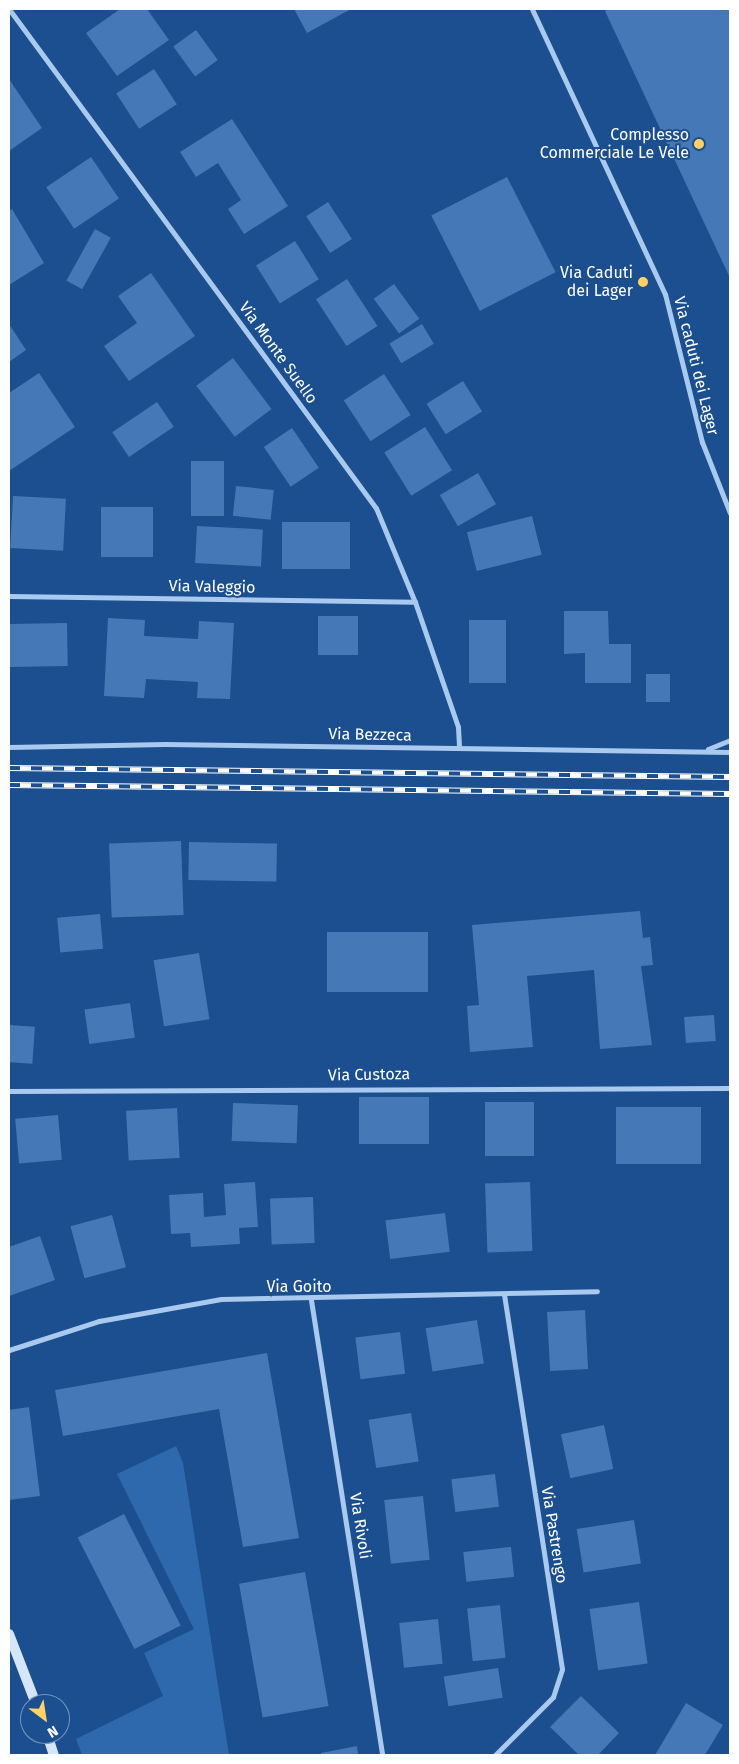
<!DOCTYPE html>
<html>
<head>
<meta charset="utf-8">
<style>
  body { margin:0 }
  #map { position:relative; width:739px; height:1764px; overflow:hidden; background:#1b4f8f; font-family:"Fira Sans",sans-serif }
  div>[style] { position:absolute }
  .green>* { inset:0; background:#2e69ad }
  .building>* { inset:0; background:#4478b7; transform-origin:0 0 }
  .street>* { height:5px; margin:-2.5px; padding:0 2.5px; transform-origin:2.5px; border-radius:2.5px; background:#a9c9ee }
  .secondary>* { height:10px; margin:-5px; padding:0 5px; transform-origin:5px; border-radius:5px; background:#d6e6fa }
  .rail>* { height:5.5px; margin-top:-2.75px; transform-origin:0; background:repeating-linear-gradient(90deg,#1b4f8f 0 11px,#fff 0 22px); box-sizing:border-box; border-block:1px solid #fff }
  .dots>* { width:14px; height:14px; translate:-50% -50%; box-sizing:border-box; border:2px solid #1b4f8f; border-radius:50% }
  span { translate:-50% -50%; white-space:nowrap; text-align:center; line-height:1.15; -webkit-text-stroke:4px #1b4f8f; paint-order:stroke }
  .poi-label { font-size:16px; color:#fff }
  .right { translate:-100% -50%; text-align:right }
  .street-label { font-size:16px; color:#fff }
  .frame { position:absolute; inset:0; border:10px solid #fff; pointer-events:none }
  .north { position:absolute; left:20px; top:1694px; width:50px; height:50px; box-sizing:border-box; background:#1b4f8f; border:1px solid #7695bc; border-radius:50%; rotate:149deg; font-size:14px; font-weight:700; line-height:20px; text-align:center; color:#fff }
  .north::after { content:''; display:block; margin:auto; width:18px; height:22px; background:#ffd166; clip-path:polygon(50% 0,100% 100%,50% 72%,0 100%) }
</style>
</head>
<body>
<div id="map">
  <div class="green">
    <i style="clip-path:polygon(176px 1446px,183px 1463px,229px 1755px,82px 1755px,76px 1739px,163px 1696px,144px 1653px,194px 1629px,117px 1474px)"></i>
  </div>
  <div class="building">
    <i style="clip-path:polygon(120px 9px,147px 9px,169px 40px,117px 76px,86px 33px)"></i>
    <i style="clip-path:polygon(294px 9px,351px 9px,307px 33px)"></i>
    <i style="clip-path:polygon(609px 9px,730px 9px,730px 278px,605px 11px)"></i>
    <i style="left:196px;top:30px;width:37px;height:28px;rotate:54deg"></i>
    <i style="left:154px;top:69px;width:42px;height:45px;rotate:57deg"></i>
    <i style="clip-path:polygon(9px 79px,42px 128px,9px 151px)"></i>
    <i style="clip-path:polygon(232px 119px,288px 206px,244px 234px,228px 209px,241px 200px,218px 163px,196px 177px,180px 152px)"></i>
    <i style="left:91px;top:157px;width:50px;height:54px;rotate:56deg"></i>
    <i style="left:507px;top:177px;width:107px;height:85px;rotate:63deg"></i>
    <i style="left:328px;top:202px;width:44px;height:26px;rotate:57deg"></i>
    <i style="clip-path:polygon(12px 209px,44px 263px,9px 285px,9px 211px)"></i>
    <i style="left:95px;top:229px;width:18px;height:59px;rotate:29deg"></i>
    <i style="left:295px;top:241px;width:45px;height:46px;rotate:58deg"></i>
    <i style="clip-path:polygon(151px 273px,195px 336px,129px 381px,104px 346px,137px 323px,118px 296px)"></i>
    <i style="left:347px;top:279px;width:56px;height:37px;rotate:57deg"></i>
    <i style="left:394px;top:284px;width:43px;height:25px;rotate:54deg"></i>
    <i style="clip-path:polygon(9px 324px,26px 350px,9px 362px)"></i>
    <i style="left:422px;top:324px;width:23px;height:38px;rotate:59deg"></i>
    <i style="left:233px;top:358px;width:64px;height:46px;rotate:53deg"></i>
    <i style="clip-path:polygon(39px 373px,75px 427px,9px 471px,9px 393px)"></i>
    <i style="left:384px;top:374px;width:49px;height:48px;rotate:57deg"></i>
    <i style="left:463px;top:381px;width:36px;height:43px;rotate:58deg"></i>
    <i style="left:157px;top:402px;width:30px;height:54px;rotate:56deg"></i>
    <i style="left:425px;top:427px;width:51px;height:48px;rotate:58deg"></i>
    <i style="left:292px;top:428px;width:48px;height:34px;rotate:56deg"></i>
    <i style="left:191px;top:461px;width:33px;height:55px"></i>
    <i style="left:478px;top:473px;width:36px;height:44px;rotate:60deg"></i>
    <i style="left:236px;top:486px;width:38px;height:30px;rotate:6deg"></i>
    <i style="left:13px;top:496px;width:53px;height:52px;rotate:3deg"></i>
    <i style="left:101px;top:507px;width:52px;height:50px"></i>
    <i style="left:532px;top:516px;width:40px;height:67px;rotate:76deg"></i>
    <i style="left:282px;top:522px;width:68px;height:47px"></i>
    <i style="left:197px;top:526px;width:66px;height:37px;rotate:3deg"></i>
    <i style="clip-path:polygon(564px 611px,608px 611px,609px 644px,631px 644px,631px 683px,585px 683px,585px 653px,564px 654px)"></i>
    <i style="left:358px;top:616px;width:39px;height:40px;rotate:90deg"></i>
    <i style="clip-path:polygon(108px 618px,145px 620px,144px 636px,198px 639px,199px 621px,234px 623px,230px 699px,197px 698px,198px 682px,146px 679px,144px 698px,104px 696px)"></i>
    <i style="left:469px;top:620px;width:37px;height:63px"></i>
    <i style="left:67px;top:623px;width:43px;height:58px;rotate:89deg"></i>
    <i style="left:646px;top:674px;width:24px;height:28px"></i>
    <i style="left:181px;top:841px;width:74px;height:72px;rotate:88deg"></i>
    <i style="left:189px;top:842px;width:88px;height:38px;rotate:1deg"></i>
    <i style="clip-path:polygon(640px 911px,643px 938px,650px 937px,653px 965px,641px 966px,652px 1045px,600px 1049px,594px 970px,527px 976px,533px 1047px,470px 1052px,467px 1006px,479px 1005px,472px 925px)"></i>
    <i style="left:100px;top:914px;width:35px;height:43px;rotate:85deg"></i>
    <i style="left:327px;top:932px;width:101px;height:60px"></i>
    <i style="left:199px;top:953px;width:67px;height:46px;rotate:81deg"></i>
    <i style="left:130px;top:1003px;width:35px;height:46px;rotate:82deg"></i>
    <i style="left:714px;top:1015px;width:26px;height:30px;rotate:86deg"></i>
    <i style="left:9px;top:1025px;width:26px;height:37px;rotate:4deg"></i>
    <i style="left:429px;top:1097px;width:47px;height:70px;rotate:90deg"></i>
    <i style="left:485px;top:1102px;width:49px;height:54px"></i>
    <i style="left:233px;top:1103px;width:65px;height:38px;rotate:2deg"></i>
    <i style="left:701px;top:1107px;width:57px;height:85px;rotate:90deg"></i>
    <i style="left:177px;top:1108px;width:50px;height:51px;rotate:87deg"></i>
    <i style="left:58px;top:1115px;width:45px;height:43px;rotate:85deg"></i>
    <i style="clip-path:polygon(255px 1182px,258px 1227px,239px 1228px,240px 1244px,191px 1247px,190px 1233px,171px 1234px,169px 1195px,203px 1193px,204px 1217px,226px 1215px,224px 1184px)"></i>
    <i style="left:530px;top:1182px;width:69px;height:45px;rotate:88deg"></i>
    <i style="left:313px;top:1197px;width:46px;height:43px;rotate:88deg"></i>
    <i style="left:445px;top:1213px;width:39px;height:60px;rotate:83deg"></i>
    <i style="left:112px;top:1215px;width:54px;height:43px;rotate:75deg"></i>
    <i style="clip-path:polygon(40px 1236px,55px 1280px,9px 1296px,9px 1247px)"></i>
    <i style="left:585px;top:1310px;width:59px;height:38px;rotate:87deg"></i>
    <i style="left:477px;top:1320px;width:44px;height:52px;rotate:81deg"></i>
    <i style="left:400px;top:1332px;width:42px;height:45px;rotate:83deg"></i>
    <i style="clip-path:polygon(267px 1353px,299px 1538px,243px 1547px,219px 1409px,63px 1436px,55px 1390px)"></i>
    <i style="clip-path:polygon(29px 1407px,40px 1496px,9px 1500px,9px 1410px)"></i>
    <i style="left:411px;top:1413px;width:49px;height:43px;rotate:81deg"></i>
    <i style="left:604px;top:1425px;width:45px;height:44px;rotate:78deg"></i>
    <i style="left:495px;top:1474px;width:33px;height:44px;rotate:83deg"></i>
    <i style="left:423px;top:1496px;width:64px;height:39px;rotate:84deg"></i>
    <i style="left:124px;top:1514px;width:125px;height:52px;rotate:63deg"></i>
    <i style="left:634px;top:1520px;width:44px;height:58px;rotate:81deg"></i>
    <i style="left:511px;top:1547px;width:30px;height:48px;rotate:84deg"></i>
    <i style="left:305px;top:1572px;width:136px;height:67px;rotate:80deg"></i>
    <i style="left:639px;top:1602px;width:62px;height:50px;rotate:82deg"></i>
    <i style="left:500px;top:1605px;width:53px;height:33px;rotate:84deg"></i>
    <i style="left:438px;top:1619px;width:45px;height:39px;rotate:84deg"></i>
    <i style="left:498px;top:1668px;width:30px;height:55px;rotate:81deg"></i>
    <i style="clip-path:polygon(581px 1696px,619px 1733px,598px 1755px,579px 1755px,550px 1727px)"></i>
    <i style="clip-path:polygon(686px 1703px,723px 1725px,705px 1755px,655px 1755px)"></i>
    <i style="clip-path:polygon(357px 1746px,358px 1755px,321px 1755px,321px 1753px)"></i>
  </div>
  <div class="street">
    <i style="left:9px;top:9px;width:619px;rotate:53.67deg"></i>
    <i style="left:376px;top:508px;width:102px;rotate:67.5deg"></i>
    <i style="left:415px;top:602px;width:132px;rotate:71deg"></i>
    <i style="left:458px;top:727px;width:20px;rotate:87deg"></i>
    <i style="left:532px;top:9px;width:315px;rotate:65deg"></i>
    <i style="left:665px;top:294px;width:153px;rotate:76deg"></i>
    <i style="left:702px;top:442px;width:76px;rotate:68.5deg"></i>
    <i style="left:9px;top:596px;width:406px;rotate:0.8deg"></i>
    <i style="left:9px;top:747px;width:156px;rotate:-1.1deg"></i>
    <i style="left:165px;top:744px;width:565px;rotate:0.81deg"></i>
    <i style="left:708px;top:749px;width:24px;rotate:-22deg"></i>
    <i style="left:9px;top:1091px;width:721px;rotate:-0.24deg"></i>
    <i style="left:311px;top:1300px;width:461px;rotate:81.1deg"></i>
    <i style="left:9px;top:1350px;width:95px;rotate:-17.9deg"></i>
    <i style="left:99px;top:1321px;width:124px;rotate:-10.2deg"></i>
    <i style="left:221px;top:1299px;width:376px;rotate:-1.2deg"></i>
    <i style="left:495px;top:1755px;width:82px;rotate:-45deg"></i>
    <i style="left:553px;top:1697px;width:29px;rotate:-72deg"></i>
    <i style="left:562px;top:1669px;width:379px;rotate:-98.8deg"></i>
  </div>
  <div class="secondary">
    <i style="left:9px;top:1634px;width:75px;rotate:68.9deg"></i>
    <i style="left:47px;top:1734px;width:22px;rotate:72deg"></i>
  </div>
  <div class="rail">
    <i style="left:9px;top:768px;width:721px;rotate:0.72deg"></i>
    <i style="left:9px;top:785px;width:721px;rotate:0.72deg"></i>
  </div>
  <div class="dots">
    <i style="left:699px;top:144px;background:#ffd166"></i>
    <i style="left:643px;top:282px;background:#ffd166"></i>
  </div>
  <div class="poi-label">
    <span class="right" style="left:689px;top:144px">Complesso<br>Commerciale Le Vele</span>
    <span class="right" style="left:633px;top:282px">Via Caduti<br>dei Lager</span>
  </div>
  <div class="street-label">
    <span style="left:278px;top:353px;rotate:54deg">Via Monte Suello</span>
    <span style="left:696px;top:366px;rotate:76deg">Via caduti dei Lager</span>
    <span style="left:212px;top:587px;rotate:1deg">Via Valeggio</span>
    <span style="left:370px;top:735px;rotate:1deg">Via Bezzeca</span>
    <span style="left:369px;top:1075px;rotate:-1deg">Via Custoza</span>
    <span style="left:299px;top:1287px">Via Goito</span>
    <span style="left:360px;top:1526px;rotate:81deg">Via Rivoli</span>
    <span style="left:554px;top:1535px;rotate:81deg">Via Pastrengo</span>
  </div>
  <div class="frame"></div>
  <div class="north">N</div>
</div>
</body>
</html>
